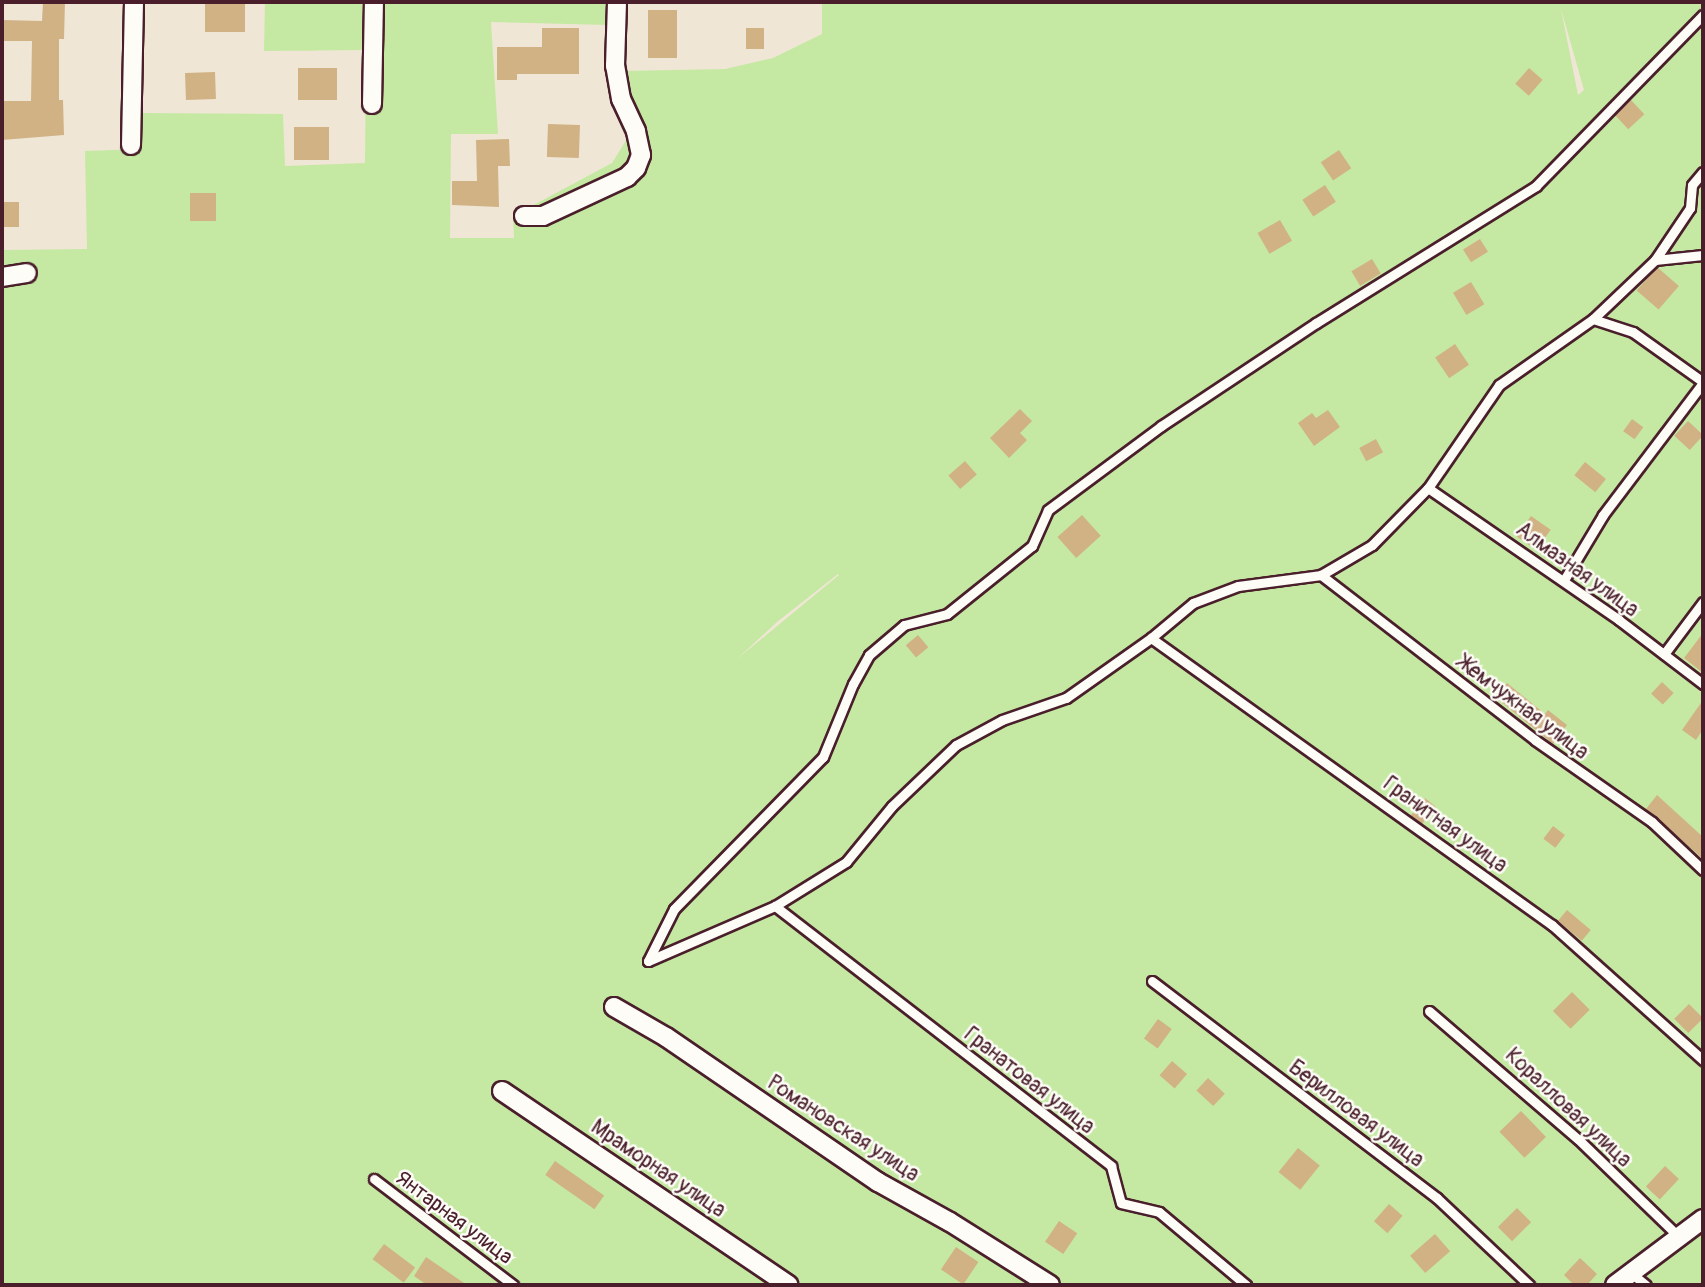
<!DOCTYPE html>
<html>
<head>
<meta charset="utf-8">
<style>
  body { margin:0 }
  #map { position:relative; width:1705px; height:1287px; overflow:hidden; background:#f0e6d5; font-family:Pangolin,sans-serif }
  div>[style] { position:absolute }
  .green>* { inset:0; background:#c5e9a3 }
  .building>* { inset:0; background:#d1b285; transform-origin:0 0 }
  .roads { filter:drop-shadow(2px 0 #4a1f2b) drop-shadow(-2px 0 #4a1f2b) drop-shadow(0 2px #4a1f2b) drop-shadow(0 -2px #4a1f2b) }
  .service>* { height:9px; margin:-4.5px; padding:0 4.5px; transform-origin:4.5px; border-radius:4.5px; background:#fdfcf7 }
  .minor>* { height:18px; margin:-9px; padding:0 9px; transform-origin:9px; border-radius:9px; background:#fdfcf7 }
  span { translate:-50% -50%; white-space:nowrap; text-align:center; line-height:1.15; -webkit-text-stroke:5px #fdfcf7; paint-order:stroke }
  .street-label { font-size:21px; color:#4a1f2b }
  .frame { position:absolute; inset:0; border:4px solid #4a1f2b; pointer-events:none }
</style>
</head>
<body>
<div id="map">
  <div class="green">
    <i style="clip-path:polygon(evenodd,265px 2px,609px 2px,608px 25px,491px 22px,498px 134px,451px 134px,450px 238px,514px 238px,513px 216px,612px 163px,630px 134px,624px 71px,725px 69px,773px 58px,822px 34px,822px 2px,1703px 2px,1703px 1285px,2px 1285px,2px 250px,87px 249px,85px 151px,141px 149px,141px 113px,283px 114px,285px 166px,365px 163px,366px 50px,264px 51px,265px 2px,1561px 9px,1584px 90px,1578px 95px,1561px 9px,265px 2px,838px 574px,839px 575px,737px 659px,777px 622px,838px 574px)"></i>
  </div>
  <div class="building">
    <i style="clip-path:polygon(43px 2px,65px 2px,64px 39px,59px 39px,59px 100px,63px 100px,64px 135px,2px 140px,2px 101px,31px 101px,32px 41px,2px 41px,2px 20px,42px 21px)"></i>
    <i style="left:205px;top:2px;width:40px;height:30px"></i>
    <i style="left:677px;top:10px;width:48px;height:29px;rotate:90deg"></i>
    <i style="clip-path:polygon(542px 28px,579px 28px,579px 74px,517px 74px,517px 80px,497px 80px,497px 47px,542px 47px)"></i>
    <i style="left:764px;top:28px;width:21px;height:18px;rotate:90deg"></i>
    <i style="left:298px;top:68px;width:39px;height:32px"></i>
    <i style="left:1529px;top:68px;width:18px;height:21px;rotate:41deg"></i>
    <i style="left:215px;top:72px;width:27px;height:30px;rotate:88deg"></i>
    <i style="left:1630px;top:99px;width:21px;height:22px;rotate:47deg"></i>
    <i style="left:548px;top:124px;width:32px;height:33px;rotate:2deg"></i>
    <i style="left:294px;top:127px;width:35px;height:33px"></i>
    <i style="clip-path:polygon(509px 139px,510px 166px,498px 166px,499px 207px,452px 205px,452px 181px,477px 181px,476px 140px)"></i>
    <i style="left:1339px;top:150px;width:22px;height:22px;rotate:56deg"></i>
    <i style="left:1325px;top:185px;width:20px;height:27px;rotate:57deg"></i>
    <i style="left:190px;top:193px;width:26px;height:28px"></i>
    <i style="left:2px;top:202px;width:17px;height:25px"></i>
    <i style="left:1280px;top:220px;width:24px;height:26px;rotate:60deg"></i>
    <i style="left:1480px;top:239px;width:15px;height:20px;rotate:58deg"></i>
    <i style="left:1372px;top:259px;width:17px;height:24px;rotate:59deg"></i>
    <i style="left:1657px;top:267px;width:29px;height:31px;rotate:41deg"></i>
    <i style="left:1471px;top:282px;width:26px;height:21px;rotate:59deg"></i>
    <i style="left:1455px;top:344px;width:25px;height:24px;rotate:56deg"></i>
    <i style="clip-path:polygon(1020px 409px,1032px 421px,1020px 433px,1027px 440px,1009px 458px,990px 438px)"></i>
    <i style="clip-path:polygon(1328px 410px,1340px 427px,1314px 446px,1298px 423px,1312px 413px,1316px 418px)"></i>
    <i style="left:1632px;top:419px;width:14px;height:15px;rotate:36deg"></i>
    <i style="left:1688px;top:421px;width:21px;height:20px;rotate:43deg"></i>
    <i style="left:1376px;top:439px;width:15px;height:19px;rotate:62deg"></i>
    <i style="left:965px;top:461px;width:18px;height:22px;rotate:49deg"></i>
    <i style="left:1585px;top:462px;width:27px;height:17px;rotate:39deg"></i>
    <i style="left:1082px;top:515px;width:28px;height:33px;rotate:48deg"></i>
    <i style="left:1531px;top:516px;width:24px;height:25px;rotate:35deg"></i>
    <i style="clip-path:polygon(1703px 633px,1703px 673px,1684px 658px)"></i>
    <i style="left:918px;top:635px;width:16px;height:16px;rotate:50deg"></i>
    <i style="left:1662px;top:682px;width:16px;height:16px;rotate:43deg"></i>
    <i style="clip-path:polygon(1507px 683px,1545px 714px,1548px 710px,1567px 725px,1553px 744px,1495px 697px)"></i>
    <i style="clip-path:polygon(1703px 700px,1703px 729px,1696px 740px,1682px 730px)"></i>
    <i style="clip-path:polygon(1657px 795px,1703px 837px,1703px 859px,1646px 809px)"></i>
    <i style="left:1425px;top:798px;width:14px;height:23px;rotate:39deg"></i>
    <i style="left:1553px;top:826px;width:15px;height:16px;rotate:37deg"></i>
    <i style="left:1567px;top:910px;width:31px;height:14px;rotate:40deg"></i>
    <i style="left:1572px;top:992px;width:25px;height:27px;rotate:45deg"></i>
    <i style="left:1689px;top:1004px;width:20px;height:21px;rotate:45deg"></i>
    <i style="left:1158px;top:1019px;width:17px;height:24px;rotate:36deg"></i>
    <i style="left:1172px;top:1061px;width:20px;height:19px;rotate:41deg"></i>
    <i style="left:1208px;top:1078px;width:23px;height:17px;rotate:43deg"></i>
    <i style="left:1521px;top:1111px;width:36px;height:30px;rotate:46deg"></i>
    <i style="left:1298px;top:1148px;width:28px;height:31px;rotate:39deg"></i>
    <i style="left:555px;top:1161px;width:60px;height:17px;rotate:35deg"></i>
    <i style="left:1665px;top:1166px;width:19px;height:28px;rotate:43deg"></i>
    <i style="left:1389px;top:1204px;width:18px;height:23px;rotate:41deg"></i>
    <i style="left:1517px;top:1208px;width:20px;height:27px;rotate:45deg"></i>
    <i style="left:1059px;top:1221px;width:22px;height:25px;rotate:34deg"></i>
    <i style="left:1435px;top:1234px;width:23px;height:33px;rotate:49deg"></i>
    <i style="left:384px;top:1244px;width:39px;height:19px;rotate:37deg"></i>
    <i style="left:956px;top:1247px;width:27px;height:27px;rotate:34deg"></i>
    <i style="clip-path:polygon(426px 1257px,467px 1285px,427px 1285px,414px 1276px)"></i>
    <i style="clip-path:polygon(1580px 1258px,1597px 1274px,1587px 1285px,1574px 1285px,1564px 1275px)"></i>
  </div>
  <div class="roads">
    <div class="service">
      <i style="left:1655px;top:260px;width:48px;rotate:-5.9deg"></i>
      <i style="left:1593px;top:319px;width:42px;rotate:18deg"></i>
      <i style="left:1633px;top:332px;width:86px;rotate:35.5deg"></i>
      <i style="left:1428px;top:488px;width:232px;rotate:34.6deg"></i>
      <i style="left:1619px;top:620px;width:106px;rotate:37.3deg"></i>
      <i style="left:1321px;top:575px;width:270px;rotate:37.6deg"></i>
      <i style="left:1535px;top:740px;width:143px;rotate:35deg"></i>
      <i style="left:1652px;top:822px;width:70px;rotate:43.3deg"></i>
      <i style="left:1564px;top:580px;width:76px;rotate:-59deg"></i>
      <i style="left:1603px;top:515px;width:166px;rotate:-52.9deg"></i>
      <i style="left:1151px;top:638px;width:493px;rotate:35.6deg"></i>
      <i style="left:1552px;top:925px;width:203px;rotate:41.8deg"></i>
      <i style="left:1664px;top:654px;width:65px;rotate:-53.1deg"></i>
      <i style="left:775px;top:906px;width:425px;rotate:37.7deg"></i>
      <i style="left:1111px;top:1166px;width:38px;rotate:75deg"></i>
      <i style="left:1121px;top:1203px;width:39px;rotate:13deg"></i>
      <i style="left:1159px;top:1212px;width:114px;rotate:40deg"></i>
      <i style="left:648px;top:961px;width:58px;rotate:-63.4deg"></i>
      <i style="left:674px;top:909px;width:213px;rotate:-45.6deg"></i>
      <i style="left:823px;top:757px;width:79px;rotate:-67.7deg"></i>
      <i style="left:853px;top:684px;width:33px;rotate:-61deg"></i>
      <i style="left:869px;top:655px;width:46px;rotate:-40.6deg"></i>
      <i style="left:904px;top:625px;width:44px;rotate:-14.3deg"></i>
      <i style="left:947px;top:614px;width:109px;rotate:-38.7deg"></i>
      <i style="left:1032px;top:546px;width:39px;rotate:-66deg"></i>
      <i style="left:1048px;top:510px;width:141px;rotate:-36.6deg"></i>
      <i style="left:1161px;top:426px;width:186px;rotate:-33.6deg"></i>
      <i style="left:1316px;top:323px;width:259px;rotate:-31.9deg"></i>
      <i style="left:1536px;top:186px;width:239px;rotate:-45.7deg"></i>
      <i style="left:648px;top:961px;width:138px;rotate:-23.4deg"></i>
      <i style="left:775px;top:906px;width:84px;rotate:-31.8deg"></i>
      <i style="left:846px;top:862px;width:72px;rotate:-50.6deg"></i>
      <i style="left:892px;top:806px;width:88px;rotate:-43.6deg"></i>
      <i style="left:956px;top:745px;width:52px;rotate:-28.5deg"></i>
      <i style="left:1002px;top:720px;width:68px;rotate:-19deg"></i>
      <i style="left:1066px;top:698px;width:104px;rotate:-35.2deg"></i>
      <i style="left:1151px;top:638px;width:55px;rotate:-39.8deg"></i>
      <i style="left:1193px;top:603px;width:48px;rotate:-20.7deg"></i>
      <i style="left:1238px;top:586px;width:84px;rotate:-7.5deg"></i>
      <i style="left:1321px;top:575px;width:59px;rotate:-30.5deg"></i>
      <i style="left:1372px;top:545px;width:80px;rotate:-45.5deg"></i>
      <i style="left:1428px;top:488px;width:125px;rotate:-55.4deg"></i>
      <i style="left:1499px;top:385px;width:115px;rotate:-35.1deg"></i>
      <i style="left:1593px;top:319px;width:86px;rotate:-43.6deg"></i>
      <i style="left:1655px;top:260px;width:63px;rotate:-56.1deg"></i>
      <i style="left:1690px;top:208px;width:23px;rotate:-85deg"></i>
      <i style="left:1692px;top:185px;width:17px;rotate:-50deg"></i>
      <i style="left:1152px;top:981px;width:358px;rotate:37.3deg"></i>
      <i style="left:1437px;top:1198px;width:127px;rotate:43.4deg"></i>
      <i style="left:1429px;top:1011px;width:196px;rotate:40.7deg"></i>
      <i style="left:1578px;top:1139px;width:141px;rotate:44.1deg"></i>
      <i style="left:374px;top:1179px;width:175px;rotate:37.3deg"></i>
      <i style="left:1631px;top:1273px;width:19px;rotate:39deg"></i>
    </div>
    <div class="minor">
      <i style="left:372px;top:104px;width:102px;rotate:-88.9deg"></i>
      <i style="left:131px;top:145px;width:143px;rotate:-88.8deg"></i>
      <i style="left:524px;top:216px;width:19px"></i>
      <i style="left:543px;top:216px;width:93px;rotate:-24.9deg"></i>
      <i style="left:627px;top:177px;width:13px;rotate:-45deg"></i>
      <i style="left:636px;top:168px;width:14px;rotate:-69deg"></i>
      <i style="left:641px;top:155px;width:25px;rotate:-102deg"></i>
      <i style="left:636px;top:131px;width:35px;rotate:-115deg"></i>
      <i style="left:621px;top:99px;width:34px;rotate:-100deg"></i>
      <i style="left:615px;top:66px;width:64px;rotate:-88.2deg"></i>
      <i style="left:2px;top:277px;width:25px;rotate:-9deg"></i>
      <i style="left:614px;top:1007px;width:60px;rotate:30deg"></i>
      <i style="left:666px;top:1037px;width:257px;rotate:34.4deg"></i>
      <i style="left:878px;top:1182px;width:82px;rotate:29.1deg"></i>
      <i style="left:950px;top:1222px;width:118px;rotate:32.2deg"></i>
      <i style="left:502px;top:1091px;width:346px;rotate:34.1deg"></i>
      <i style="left:1615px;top:1285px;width:110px;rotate:-36.9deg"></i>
    </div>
  </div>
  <div class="street-label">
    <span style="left:1577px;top:570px;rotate:36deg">Алмазная улица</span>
    <span style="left:1523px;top:708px;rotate:37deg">Жемчужная улица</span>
    <span style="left:1445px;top:825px;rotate:36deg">Гранитная улица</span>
    <span style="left:1029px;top:1081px;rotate:38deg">Гранатовая улица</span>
    <span style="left:1568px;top:1108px;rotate:43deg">Коралловая улица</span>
    <span style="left:1356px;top:1114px;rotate:37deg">Берилловая улица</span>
    <span style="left:843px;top:1129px;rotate:33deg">Романовская улица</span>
    <span style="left:658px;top:1169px;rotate:34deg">Мраморная улица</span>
    <span style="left:454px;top:1218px;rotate:37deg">Янтарная улица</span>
  </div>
  <div class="frame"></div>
</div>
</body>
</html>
